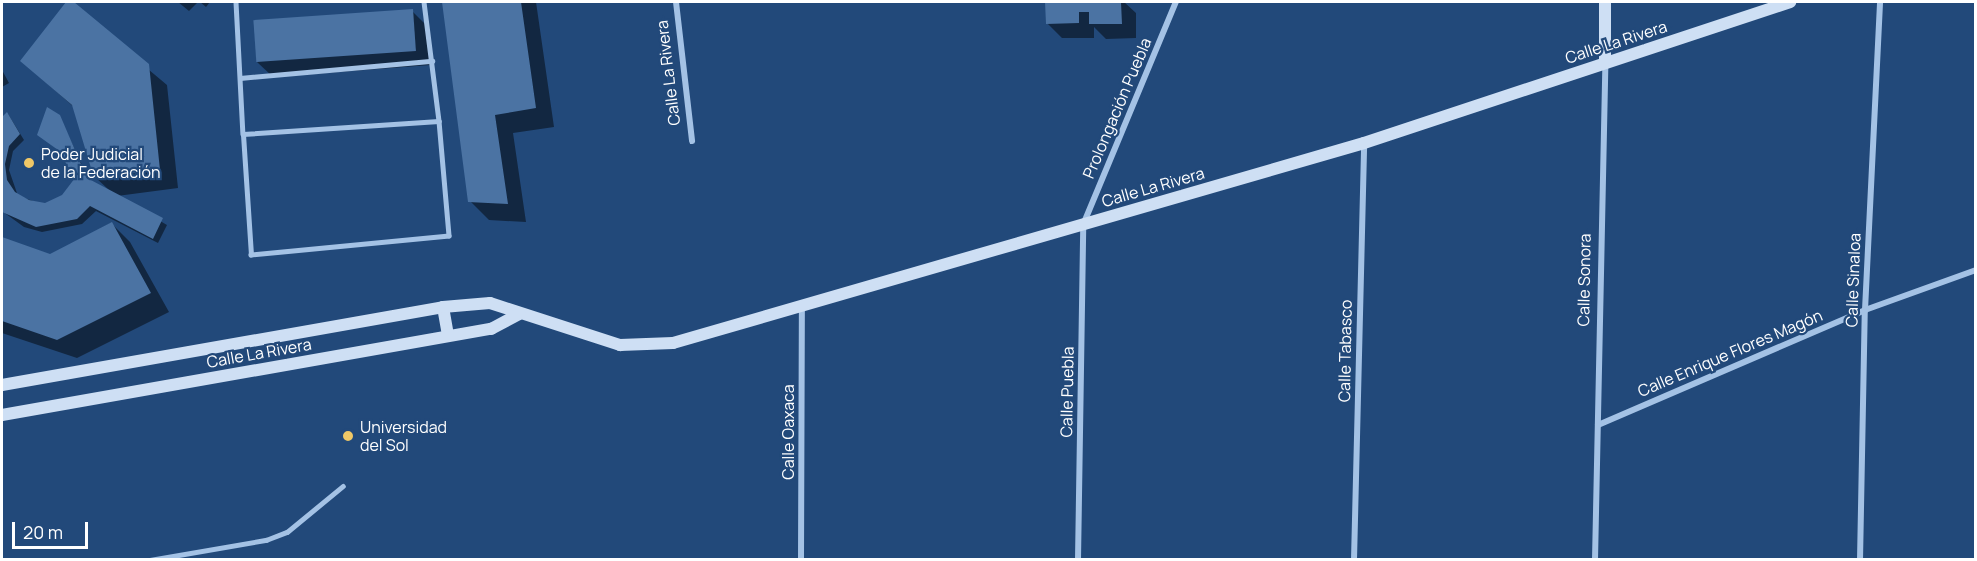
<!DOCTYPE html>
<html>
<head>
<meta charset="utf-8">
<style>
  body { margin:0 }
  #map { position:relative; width:1977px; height:561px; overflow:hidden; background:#22497a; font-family:Manrope,sans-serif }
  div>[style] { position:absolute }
  .shadow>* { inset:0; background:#0007 }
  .building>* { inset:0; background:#4b73a3; transform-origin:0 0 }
  .lane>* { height:4.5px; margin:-2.25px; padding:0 2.25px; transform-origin:2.25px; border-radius:2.25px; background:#a4c2e5 }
  .street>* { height:6px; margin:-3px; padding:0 3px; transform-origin:3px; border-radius:3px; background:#a4c2e5 }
  .secondary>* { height:12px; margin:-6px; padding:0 6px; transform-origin:6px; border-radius:6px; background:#cedff4 }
  .dots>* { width:16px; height:16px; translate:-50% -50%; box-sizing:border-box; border:3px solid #22497a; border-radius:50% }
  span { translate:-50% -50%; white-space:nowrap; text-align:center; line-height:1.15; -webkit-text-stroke:4.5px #22497a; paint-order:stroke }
  .street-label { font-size:16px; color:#fff }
  .poi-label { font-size:16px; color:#fff }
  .left { translate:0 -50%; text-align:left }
  .frame { position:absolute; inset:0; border:3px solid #fff; pointer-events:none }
  .scale { position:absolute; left:12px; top:522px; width:76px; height:27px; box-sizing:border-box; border:3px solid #fff; border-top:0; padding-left:8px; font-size:18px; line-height:21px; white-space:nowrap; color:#fff; -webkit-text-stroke:4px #22497a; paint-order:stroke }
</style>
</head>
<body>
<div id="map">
  <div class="shadow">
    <i style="clip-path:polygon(68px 2px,167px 85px,178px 188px,117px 196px,167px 225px,158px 243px,96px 211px,82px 224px,42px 232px,24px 227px,2px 211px,2px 121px,8px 114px,24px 140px,13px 151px,9px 170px,18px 196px,45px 205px,63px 197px,76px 178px,61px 152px,39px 135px,59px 116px,90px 182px,109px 190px,95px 177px,75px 108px,22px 61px)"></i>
    <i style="clip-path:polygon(178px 2px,198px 2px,189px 11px)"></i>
    <i style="clip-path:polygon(200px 2px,210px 2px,206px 7px)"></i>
    <i style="clip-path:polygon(444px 2px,536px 2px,554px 127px,513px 133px,526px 222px,489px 220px,470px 201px)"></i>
    <i style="clip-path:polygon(1047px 2px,1124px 2px,1136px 13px,1136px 38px,1106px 39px,1094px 27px,1094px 38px,1062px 38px,1047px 23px)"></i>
    <i style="clip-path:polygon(412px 11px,427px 26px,430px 65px,273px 77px,257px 62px)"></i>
    <i style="clip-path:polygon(2px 70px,9px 83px,2px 87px)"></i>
    <i style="clip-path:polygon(111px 223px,130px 242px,169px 312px,77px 358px,2px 333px,2px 239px,51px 255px)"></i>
  </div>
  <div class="building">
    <i style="clip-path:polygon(66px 2px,74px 2px,149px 64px,160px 170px,94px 178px,72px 105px,20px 61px)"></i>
    <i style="clip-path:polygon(442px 2px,521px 2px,536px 108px,495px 115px,508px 204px,468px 202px)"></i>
    <i style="clip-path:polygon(1045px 2px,1121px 2px,1122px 24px,1089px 24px,1089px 12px,1079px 12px,1079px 23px,1046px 24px)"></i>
    <i style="left:413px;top:9px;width:42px;height:160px;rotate:86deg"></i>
    <i style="clip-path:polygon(47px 107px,60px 115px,87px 178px,163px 218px,153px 239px,90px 206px,77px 219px,36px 227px,2px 212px,2px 117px,7px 112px,20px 134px,9px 146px,5px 164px,7px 180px,15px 192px,29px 200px,45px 203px,62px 195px,75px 178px,58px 150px,37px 135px)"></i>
    <i style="clip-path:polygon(112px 222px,151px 293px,57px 340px,2px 321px,2px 237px,50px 254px)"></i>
  </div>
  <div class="lane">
    <i style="left:236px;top:2px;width:132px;rotate:87deg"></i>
    <i style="left:424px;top:2px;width:120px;rotate:82.8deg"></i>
    <i style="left:439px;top:121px;width:115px;rotate:85deg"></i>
    <i style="left:449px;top:236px;width:199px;rotate:174.5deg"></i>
    <i style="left:251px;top:255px;width:121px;rotate:-93.8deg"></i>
    <i style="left:243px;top:134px;width:196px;rotate:-3.8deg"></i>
    <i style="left:240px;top:78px;width:193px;rotate:-5.1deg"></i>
    <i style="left:150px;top:560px;width:118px;rotate:-9.8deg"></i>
    <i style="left:266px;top:540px;width:22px;rotate:-21deg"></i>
    <i style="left:287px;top:532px;width:72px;rotate:-39.4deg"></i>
  </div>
  <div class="street">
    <i style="left:676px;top:2px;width:140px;rotate:83.4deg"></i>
    <i style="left:1598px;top:425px;width:291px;rotate:-23.3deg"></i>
    <i style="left:1865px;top:310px;width:118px;rotate:-19.8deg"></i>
    <i style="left:801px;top:560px;width:255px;rotate:-89.8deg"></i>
    <i style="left:1078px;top:560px;width:335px;rotate:-89.1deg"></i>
    <i style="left:1083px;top:225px;width:242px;rotate:-67.4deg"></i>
    <i style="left:1354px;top:560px;width:417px;rotate:-88.6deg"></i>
    <i style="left:1595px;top:560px;width:497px;rotate:-88.8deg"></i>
    <i style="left:1860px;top:560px;width:250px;rotate:-88.9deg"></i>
    <i style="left:1865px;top:310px;width:308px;rotate:-87.2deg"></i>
  </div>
  <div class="secondary">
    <i style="left:1605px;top:2px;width:61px;rotate:90deg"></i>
    <i style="left:443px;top:307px;width:29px;rotate:80deg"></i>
    <i style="left:2px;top:385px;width:448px;rotate:-10deg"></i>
    <i style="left:443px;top:307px;width:47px;rotate:-4.9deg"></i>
    <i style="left:490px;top:303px;width:137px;rotate:17.9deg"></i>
    <i style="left:620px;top:345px;width:53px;rotate:-2.2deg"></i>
    <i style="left:673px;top:343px;width:719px;rotate:-16.14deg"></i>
    <i style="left:1364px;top:143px;width:449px;rotate:-18.3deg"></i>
    <i style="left:2px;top:415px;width:497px;rotate:-10deg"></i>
    <i style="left:491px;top:329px;width:32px;rotate:-28deg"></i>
  </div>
  <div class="dots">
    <i style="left:29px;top:163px;background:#f0c867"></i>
    <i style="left:348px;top:436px;background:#f0c867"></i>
  </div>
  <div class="street-label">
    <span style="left:1616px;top:42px;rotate:-18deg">Calle La Rivera</span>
    <span style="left:668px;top:73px;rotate:-97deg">Calle La Rivera</span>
    <span style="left:1117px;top:108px;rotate:-67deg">Prolongación Puebla</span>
    <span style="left:1153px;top:187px;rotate:-16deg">Calle La Rivera</span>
    <span style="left:1584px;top:280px;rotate:-89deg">Calle Sonora</span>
    <span style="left:1853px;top:280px;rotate:-88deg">Calle Sinaloa</span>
    <span style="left:1345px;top:351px;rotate:-89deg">Calle Tabasco</span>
    <span style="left:259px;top:353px;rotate:-10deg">Calle La Rivera</span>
    <span style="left:1730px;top:353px;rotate:-23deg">Calle Enrique Flores Magón</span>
    <span style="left:1067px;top:392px;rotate:-89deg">Calle Puebla</span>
    <span style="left:788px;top:432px;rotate:-90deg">Calle Oaxaca</span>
  </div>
  <div class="poi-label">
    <span class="left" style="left:41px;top:163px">Poder Judicial<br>de la Federación</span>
    <span class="left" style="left:360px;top:436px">Universidad<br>del Sol</span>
  </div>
  <div class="frame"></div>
  <div class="scale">20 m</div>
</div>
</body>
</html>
